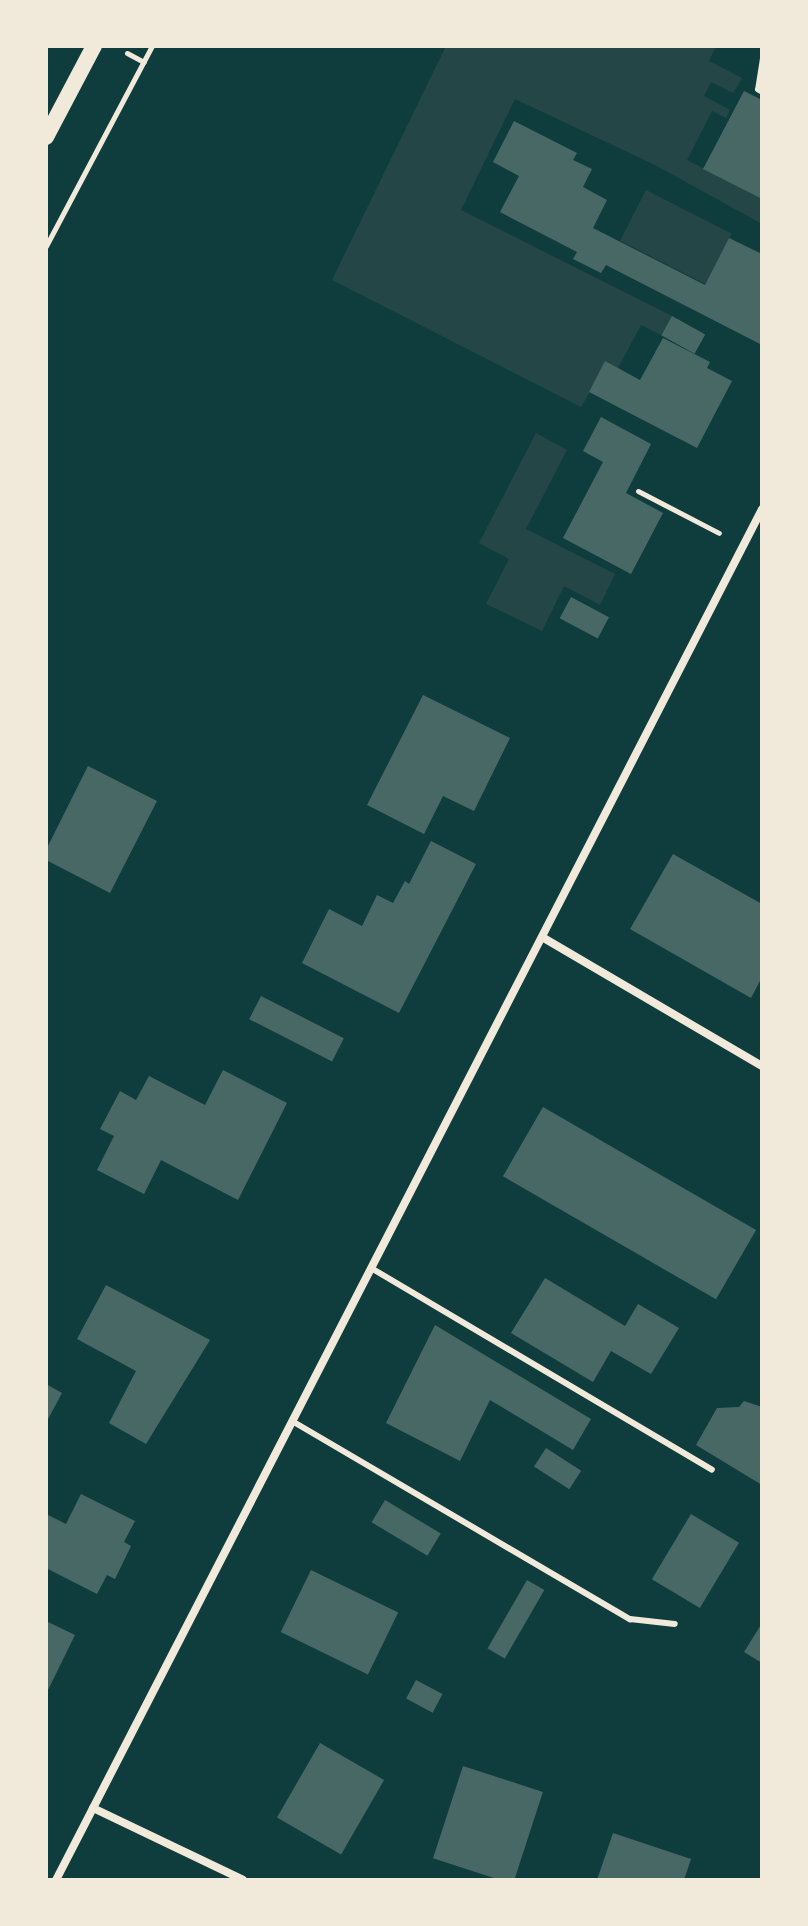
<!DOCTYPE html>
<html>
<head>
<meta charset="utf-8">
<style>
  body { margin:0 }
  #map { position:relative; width:808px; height:1926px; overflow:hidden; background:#0f3d3e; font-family:Spectral,serif }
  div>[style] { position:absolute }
  .green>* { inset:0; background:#244646; transform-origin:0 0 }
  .building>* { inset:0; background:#486865; transform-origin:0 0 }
  .path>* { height:5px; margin:-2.5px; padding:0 2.5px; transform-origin:2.5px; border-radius:2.5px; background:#f1e9da }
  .service>* { height:6px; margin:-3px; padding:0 3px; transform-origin:3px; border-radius:3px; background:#f1e9da }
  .minor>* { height:8px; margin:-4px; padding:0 4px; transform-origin:4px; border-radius:4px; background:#f1e9da }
  .secondary>* { height:16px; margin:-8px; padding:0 8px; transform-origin:8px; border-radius:8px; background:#f1e9da }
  span { translate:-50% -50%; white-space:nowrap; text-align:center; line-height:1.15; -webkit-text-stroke:8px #f1e9da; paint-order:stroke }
  .frame { position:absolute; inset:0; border:48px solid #f1e9da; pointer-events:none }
</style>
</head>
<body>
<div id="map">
  <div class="green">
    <i style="clip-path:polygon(446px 46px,716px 46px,709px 61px,742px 78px,733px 93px,711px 82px,704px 96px,730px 110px,726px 118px,712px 111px,687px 160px,762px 199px,762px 224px,655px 165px,515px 99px,461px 210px,672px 316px,661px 335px,641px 325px,618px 368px,607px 363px,581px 407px,332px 280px)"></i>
    <i style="left:646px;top:190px;width:96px;height:57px;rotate:27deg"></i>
    <i style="clip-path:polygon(536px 433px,567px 450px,526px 529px,615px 574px,600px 605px,564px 586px,542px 631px,486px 604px,509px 559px,479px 543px)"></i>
  </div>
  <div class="building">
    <i style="clip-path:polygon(744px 91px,762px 100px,762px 199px,703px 169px)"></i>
    <i style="clip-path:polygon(514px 121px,577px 153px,573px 160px,592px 169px,583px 187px,607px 200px,593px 228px,705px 285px,729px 238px,762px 254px,762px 345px,606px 265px,601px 273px,573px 259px,577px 252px,500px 212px,519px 176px,493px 162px)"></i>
    <i style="left:672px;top:316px;width:38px;height:22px;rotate:29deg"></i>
    <i style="clip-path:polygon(663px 338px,710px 362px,707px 368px,732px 381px,697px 448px,589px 392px,605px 361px,640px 380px)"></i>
    <i style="clip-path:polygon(601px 417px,651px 444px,626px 493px,663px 513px,631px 574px,563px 538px,603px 462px,583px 451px)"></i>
    <i style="left:571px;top:597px;width:43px;height:24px;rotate:28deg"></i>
    <i style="clip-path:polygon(423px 695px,510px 738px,474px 811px,443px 796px,424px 834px,367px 805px)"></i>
    <i style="clip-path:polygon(88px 766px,157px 801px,110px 893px,46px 860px,46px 850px)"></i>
    <i style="clip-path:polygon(431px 841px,476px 864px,399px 1013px,302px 963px,329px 909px,362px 926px,377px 895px,393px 903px,405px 881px,409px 884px)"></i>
    <i style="clip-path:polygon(673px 854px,762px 904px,762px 977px,751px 998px,630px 929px)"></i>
    <i style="left:261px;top:996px;width:93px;height:26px;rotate:27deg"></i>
    <i style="clip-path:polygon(223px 1070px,287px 1103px,238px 1200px,161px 1160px,144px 1194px,97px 1170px,114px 1136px,100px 1129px,120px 1091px,136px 1100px,149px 1076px,205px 1105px)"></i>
    <i style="left:543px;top:1107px;width:246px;height:80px;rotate:30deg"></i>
    <i style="clip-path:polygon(545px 1278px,625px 1326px,638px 1304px,679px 1328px,651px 1374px,611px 1351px,593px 1382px,511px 1333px)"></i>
    <i style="clip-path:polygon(106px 1285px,210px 1340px,146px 1444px,109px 1423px,136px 1371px,77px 1339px)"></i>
    <i style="clip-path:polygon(435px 1325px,591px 1419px,573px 1450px,490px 1400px,460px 1461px,386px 1423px)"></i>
    <i style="clip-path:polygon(46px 1384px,62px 1393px,46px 1423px)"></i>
    <i style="clip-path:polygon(744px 1401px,762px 1407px,762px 1485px,696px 1445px,717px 1408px,739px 1407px)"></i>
    <i style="left:546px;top:1448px;width:42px;height:22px;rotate:33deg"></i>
    <i style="clip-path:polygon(81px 1494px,135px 1521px,124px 1542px,131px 1546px,115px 1579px,107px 1575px,97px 1594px,46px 1568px,46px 1514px,66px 1524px)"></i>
    <i style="left:385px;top:1500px;width:65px;height:26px;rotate:31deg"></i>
    <i style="left:691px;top:1514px;width:56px;height:76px;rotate:31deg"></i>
    <i style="left:311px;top:1570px;width:97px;height:69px;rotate:26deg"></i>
    <i style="left:527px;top:1580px;width:20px;height:79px;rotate:30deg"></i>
    <i style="clip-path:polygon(46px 1621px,75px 1635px,46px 1694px)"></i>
    <i style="clip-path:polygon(762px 1623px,762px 1663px,744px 1652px)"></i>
    <i style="left:416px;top:1680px;width:30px;height:21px;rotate:28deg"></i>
    <i style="left:320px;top:1743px;width:74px;height:86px;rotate:30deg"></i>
    <i style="left:463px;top:1766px;width:84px;height:97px;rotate:18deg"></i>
    <i style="clip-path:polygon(613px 1833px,691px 1859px,684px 1880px,597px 1880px)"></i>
  </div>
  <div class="path">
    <i style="left:127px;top:53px;width:19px;rotate:28deg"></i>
    <i style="left:762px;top:58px;width:31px;rotate:99deg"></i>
    <i style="left:757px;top:89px;width:6px;rotate:31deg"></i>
    <i style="left:46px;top:246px;width:226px;rotate:-62.1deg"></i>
    <i style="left:638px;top:491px;width:91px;rotate:27.4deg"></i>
  </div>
  <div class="service">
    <i style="left:371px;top:1268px;width:396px;rotate:30.6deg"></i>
    <i style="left:292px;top:1421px;width:392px;rotate:30.4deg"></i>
    <i style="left:630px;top:1619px;width:45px;rotate:6.3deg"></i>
  </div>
  <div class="minor">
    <i style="left:542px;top:937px;width:255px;rotate:30.4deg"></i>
    <i style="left:93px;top:1808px;width:166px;rotate:25.6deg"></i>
    <i style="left:56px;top:1880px;width:1542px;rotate:-62.75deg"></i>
  </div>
  <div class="secondary">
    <i style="left:46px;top:137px;width:103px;rotate:-62.2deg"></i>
  </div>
  <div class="frame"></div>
</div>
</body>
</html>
